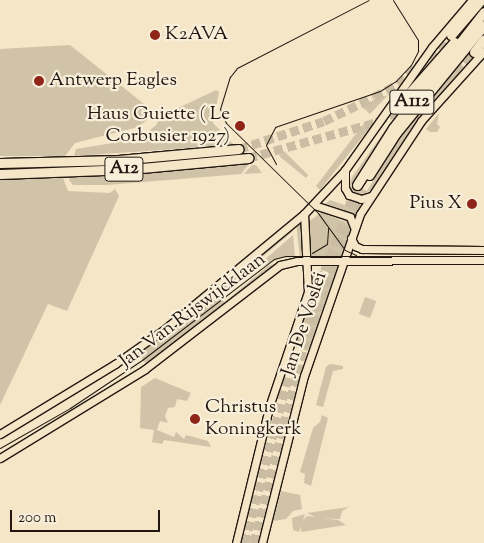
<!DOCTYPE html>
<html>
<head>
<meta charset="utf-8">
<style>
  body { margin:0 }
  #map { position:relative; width:484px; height:543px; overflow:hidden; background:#f4e6c7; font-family:"Sorts Mill Goudy",serif }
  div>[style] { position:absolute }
  .green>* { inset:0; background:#d0c3a8; transform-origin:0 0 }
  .highway-tunnel>* { height:9px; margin-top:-4.5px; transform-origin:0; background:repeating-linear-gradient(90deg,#cabda3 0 9px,transparent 0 13.5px) }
  .roads { filter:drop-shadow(1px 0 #231811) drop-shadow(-1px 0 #231811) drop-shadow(0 1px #231811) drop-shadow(0 -1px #231811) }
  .major>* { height:7px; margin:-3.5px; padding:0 3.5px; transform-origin:3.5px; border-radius:3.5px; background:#f4e6c7 }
  .highway>* { height:9px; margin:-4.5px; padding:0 4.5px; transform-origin:4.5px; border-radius:4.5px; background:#f4e6c7 }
  .tram>* { height:1px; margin:-0.5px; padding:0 0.5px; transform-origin:0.5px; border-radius:0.5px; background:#231811 }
  .dots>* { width:14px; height:14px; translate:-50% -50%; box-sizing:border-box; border:2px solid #f8efdb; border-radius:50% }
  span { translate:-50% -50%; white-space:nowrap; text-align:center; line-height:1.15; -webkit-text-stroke:4.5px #f8efdb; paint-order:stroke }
  .shield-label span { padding:1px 4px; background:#f8efdb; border:1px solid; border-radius:4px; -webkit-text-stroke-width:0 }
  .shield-label { font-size:18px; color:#231811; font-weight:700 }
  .poi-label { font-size:19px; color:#231811 }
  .left { translate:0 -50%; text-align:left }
  .right { translate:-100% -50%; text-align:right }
  .street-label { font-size:19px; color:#231811 }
  .scale { position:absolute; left:10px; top:510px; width:150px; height:22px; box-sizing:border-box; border:2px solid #231811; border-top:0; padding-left:6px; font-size:15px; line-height:18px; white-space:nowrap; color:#231811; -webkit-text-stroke:4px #f8efdb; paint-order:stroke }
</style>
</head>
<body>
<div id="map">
  <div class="green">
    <i style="clip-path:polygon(70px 45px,149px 108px,151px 117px,138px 127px,75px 143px,65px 156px,0 156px,0 49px)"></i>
    <i style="clip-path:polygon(458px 61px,465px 68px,374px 187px,364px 195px,352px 193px,349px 185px,352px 177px,414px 90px,433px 69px,379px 141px,354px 185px,367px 191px,409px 122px)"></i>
    <i style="clip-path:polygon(216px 90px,219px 92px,213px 123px,234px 145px,74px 156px,76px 149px,113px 143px,148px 132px,156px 125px,163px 113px,173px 116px,174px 110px)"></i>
    <i style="clip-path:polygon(388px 95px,370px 114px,360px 105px,375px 100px)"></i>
    <i style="clip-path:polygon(439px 113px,437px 124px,440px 127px,437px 132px,430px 132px,426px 129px)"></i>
    <i style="clip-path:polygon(365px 122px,371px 126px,320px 190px,316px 186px)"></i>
    <i style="clip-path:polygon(284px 151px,308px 175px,306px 178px,279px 156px)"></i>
    <i style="clip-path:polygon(176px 159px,85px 167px,0 170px,0 167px)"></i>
    <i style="clip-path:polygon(249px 164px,241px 174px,107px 185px,73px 185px,69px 180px,71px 177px)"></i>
    <i style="clip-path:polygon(252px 165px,256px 165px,262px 173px,244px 174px)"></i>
    <i style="clip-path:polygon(63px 178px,68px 191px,110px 193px,115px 189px,119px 196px,67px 311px,48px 304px,0 405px,0 179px)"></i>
    <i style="clip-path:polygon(330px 200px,359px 210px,356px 215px,325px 204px)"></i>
    <i style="clip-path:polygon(322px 212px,350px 224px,343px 252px,337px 258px,315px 258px,310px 254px,308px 222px)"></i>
    <i style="left:300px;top:221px;width:38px;height:4px;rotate:84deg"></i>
    <i style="clip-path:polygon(293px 227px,293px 231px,218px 295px,227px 305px,147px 365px,139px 354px)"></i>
    <i style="clip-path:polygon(293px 235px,295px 257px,280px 258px,265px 265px,262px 262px)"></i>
    <i style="clip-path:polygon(289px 259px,228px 304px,226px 301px,268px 266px)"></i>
    <i style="clip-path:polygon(323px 270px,318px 284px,324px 286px,330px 271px,336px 273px,324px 307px,319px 303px,323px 292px,316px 289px,313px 298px,316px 300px,308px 300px,311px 274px)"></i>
    <i style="left:365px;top:297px;width:12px;height:18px;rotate:20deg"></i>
    <i style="clip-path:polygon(312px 305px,318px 308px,321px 315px,310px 349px,293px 343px,306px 308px)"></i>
    <i style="clip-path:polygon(330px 364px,343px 366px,343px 369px,333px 371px,323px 407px,316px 405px,326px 367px)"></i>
    <i style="clip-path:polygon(155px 378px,191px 393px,187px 401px,177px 399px,175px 407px,168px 408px,165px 416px,168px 423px,160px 421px,157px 430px,174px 437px,176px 432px,184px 439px,186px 435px,208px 441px,211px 447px,164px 440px,162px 444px,152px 442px,154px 430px,140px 428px,141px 387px)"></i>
    <i style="clip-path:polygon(322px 415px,328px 418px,311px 486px,304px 483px,305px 474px,300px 472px,313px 428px,320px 422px)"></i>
    <i style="clip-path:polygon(281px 491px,300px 495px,302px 509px,293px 511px,286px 519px,273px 521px)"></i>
    <i style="clip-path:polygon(349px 507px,342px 511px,340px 519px,317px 518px,307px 513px)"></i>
    <i style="clip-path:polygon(305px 514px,299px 532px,293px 530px,292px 518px)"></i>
    <i style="clip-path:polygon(307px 516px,338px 520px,346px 525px,301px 532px,301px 522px)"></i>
  </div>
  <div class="highway-tunnel">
    <i style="left:443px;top:79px;width:41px;rotate:-41.1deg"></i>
    <i style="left:239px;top:149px;width:89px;rotate:-18.2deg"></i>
    <i style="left:324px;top:121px;width:55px;rotate:-25.6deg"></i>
    <i style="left:374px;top:97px;width:27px;rotate:-28deg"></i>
    <i style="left:398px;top:84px;width:72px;rotate:-42.8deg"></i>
    <i style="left:248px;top:158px;width:134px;rotate:-15.6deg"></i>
    <i style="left:377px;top:122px;width:43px;rotate:-28.9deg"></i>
    <i style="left:245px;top:543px;width:203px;rotate:-75.5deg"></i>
    <i style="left:296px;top:346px;width:172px;rotate:-69.2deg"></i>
    <i style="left:254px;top:543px;width:200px;rotate:-75.8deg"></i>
    <i style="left:303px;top:349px;width:158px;rotate:-70deg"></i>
  </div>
  <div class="roads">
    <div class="major">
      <i style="left:345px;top:170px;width:18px;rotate:90deg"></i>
      <i style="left:345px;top:188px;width:8px;rotate:60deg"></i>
      <i style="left:349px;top:195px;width:13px;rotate:18deg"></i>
      <i style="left:361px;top:199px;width:10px;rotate:-17deg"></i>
      <i style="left:314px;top:205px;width:38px;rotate:18deg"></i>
      <i style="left:350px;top:217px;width:11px;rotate:68deg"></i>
      <i style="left:351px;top:238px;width:9px;rotate:63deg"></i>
      <i style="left:355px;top:246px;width:8px;rotate:23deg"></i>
      <i style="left:362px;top:249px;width:122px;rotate:0.5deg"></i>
      <i style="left:0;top:434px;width:135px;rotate:-31.3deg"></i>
      <i style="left:115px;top:364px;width:62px;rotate:-35.2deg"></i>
      <i style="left:166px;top:328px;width:179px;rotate:-39.6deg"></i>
      <i style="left:304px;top:214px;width:60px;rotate:-47deg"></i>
      <i style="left:345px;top:170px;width:151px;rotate:-54.7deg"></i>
      <i style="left:432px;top:47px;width:62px;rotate:-49.6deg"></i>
      <i style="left:0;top:458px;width:170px;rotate:-31.5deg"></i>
      <i style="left:145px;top:369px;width:170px;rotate:-37.6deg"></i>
      <i style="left:280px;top:265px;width:17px;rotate:-13deg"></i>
      <i style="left:297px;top:261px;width:187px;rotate:-0.3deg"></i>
      <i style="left:236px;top:543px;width:143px;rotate:-76.3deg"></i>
      <i style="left:270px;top:404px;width:118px;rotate:-71.3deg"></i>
      <i style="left:308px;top:292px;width:78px;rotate:-92.9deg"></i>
      <i style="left:262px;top:543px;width:172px;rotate:-75.9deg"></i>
      <i style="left:304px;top:376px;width:171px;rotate:-70.9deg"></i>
      <i style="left:360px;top:214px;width:111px;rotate:-56.7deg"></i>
      <i style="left:421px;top:121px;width:94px;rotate:-48deg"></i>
    </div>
    <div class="highway">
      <i style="left:451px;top:35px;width:46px;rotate:-49.4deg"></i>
      <i style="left:474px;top:52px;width:16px;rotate:-52deg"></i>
      <i style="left:394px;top:104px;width:11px;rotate:-27deg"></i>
      <i style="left:404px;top:99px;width:76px;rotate:-48.7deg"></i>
      <i style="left:0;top:163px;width:118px;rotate:-1.5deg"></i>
      <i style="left:118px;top:160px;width:121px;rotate:-5.2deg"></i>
      <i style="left:0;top:174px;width:131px;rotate:-2.2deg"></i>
      <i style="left:131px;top:169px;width:118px;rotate:-5.4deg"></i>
      <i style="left:369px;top:175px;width:50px;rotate:-57.3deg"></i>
      <i style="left:396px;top:133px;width:139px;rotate:-50.8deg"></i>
      <i style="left:357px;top:185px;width:67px;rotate:-57.7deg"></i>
      <i style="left:393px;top:128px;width:147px;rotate:-51.9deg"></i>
    </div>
  </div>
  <div class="tram">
    <i style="left:276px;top:164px;width:21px;rotate:-118deg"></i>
    <i style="left:266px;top:145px;width:20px;rotate:-63deg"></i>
    <i style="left:275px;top:127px;width:111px;rotate:-18.9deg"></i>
    <i style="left:380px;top:91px;width:19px;rotate:-32deg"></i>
    <i style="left:396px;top:81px;width:22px;rotate:-47deg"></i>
    <i style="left:411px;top:65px;width:16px;rotate:-63deg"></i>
    <i style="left:418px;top:51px;width:11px;rotate:-90deg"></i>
    <i style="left:418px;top:40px;width:47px;rotate:-122deg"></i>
    <i style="left:312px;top:253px;width:17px;rotate:-31deg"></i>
    <i style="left:327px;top:244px;width:16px;rotate:-86deg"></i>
    <i style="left:356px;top:255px;width:12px;rotate:-156deg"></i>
    <i style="left:345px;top:250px;width:46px;rotate:-126.1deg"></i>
    <i style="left:318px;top:213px;width:129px;rotate:-135.6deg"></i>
    <i style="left:226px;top:123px;width:15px;rotate:-113deg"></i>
    <i style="left:220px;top:109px;width:34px;rotate:-73deg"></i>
    <i style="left:230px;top:77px;width:11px;rotate:-52deg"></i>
    <i style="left:237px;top:68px;width:148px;rotate:-27.3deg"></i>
    <i style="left:0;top:448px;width:81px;rotate:-29.7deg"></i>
    <i style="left:70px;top:408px;width:87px;rotate:-33.7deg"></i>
    <i style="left:142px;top:360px;width:166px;rotate:-37.4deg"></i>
    <i style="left:274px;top:259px;width:11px;rotate:-15deg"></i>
    <i style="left:285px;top:256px;width:199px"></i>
  </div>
  <div class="dots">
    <i style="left:155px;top:35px;background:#8f2418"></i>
    <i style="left:39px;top:81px;background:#8f2418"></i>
    <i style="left:240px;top:126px;background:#8f2418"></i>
    <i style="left:472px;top:204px;background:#8f2418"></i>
    <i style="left:195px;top:419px;background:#8f2418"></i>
  </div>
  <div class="shield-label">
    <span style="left:412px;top:102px">A112</span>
    <span style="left:124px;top:169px">A12</span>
  </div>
  <div class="poi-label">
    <span class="left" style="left:165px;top:35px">K2AVA</span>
    <span class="left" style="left:49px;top:81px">Antwerp Eagles</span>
    <span class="right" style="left:230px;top:126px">Haus Guiette ( Le<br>Corbusier 1927)</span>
    <span class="right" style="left:462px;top:204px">Pius X</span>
    <span class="left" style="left:205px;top:419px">Christus<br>Koningkerk</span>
  </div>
  <div class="street-label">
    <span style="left:193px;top:311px;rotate:-37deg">Jan Van Rijswijcklaan</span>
    <span style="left:305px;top:324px;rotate:-72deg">Jan De Voslei</span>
  </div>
  <div class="scale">200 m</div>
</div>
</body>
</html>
